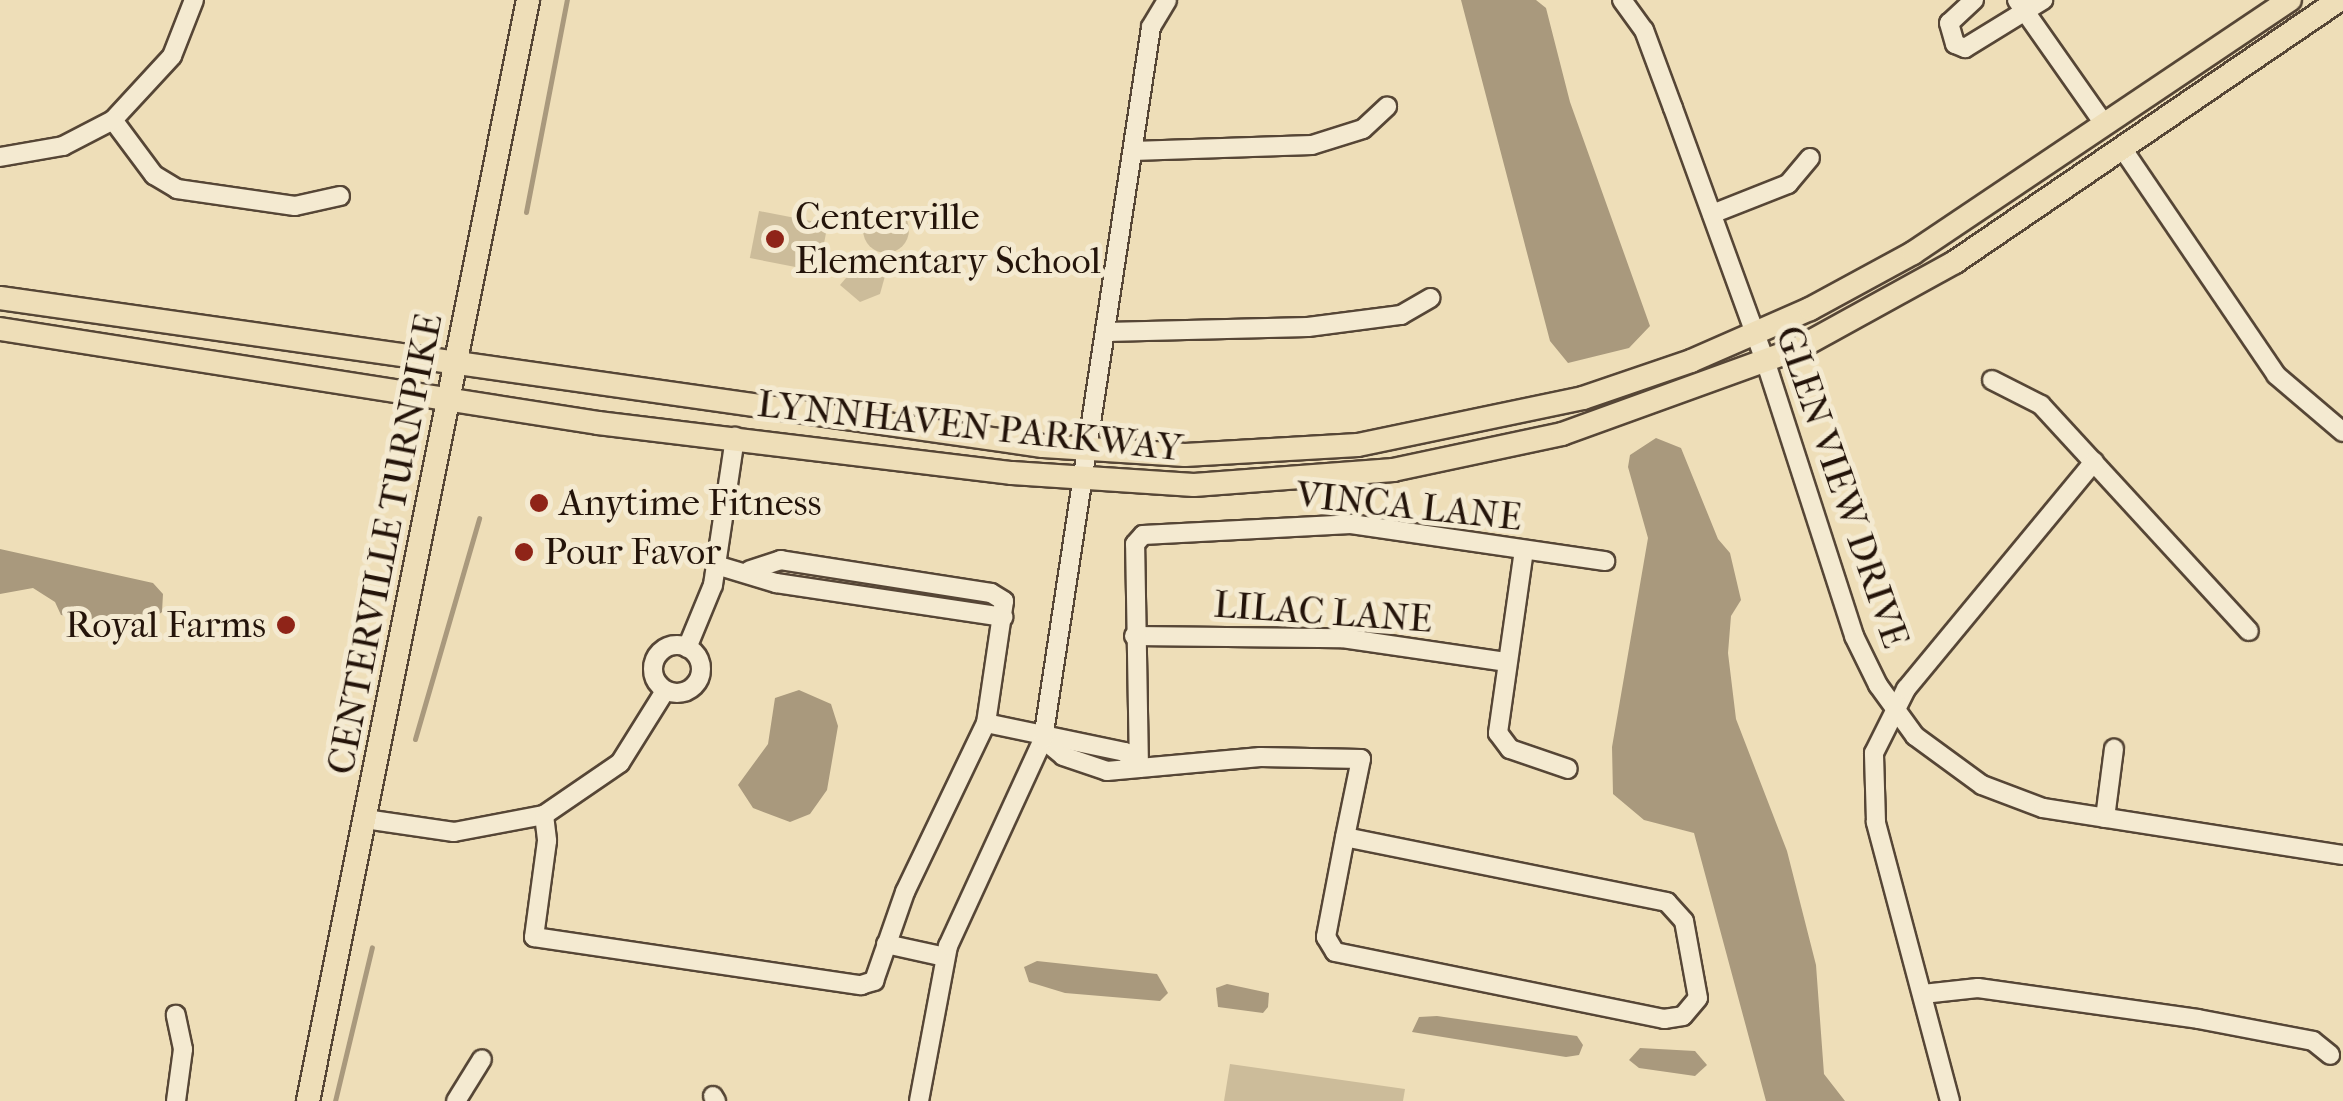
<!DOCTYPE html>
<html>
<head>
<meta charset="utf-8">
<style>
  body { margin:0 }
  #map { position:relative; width:2343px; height:1101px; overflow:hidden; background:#eedeb8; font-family:"IM FELL French Canon",serif }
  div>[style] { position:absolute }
  .green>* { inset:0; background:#ccbc9a; transform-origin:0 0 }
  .round { border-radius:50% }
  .water>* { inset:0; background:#a9997d }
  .stream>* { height:5px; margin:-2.5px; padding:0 2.5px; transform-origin:2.5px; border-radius:2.5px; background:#a9997d }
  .roads { filter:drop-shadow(2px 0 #564636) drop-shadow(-2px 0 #564636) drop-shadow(0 2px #564636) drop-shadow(0 -2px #564636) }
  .minor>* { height:18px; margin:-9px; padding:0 9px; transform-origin:9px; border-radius:9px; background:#f4ead1 }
  .minor>.ring { margin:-9px; padding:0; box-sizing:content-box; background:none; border:18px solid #f4ead1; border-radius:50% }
  .major>* { height:22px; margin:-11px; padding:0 11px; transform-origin:11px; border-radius:11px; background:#eedeb8 }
  .dots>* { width:28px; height:28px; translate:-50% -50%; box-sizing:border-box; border:5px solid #f4ead1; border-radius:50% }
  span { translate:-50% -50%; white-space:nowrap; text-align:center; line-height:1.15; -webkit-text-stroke:10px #f4ead1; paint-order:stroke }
  .poi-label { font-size:38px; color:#24140a }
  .left { translate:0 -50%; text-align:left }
  .right { translate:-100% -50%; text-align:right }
  .street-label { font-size:38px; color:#24140a }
</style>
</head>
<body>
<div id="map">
  <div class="green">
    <i class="round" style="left:863px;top:207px;width:46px;height:46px"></i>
    <i style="left:759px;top:211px;width:70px;height:48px;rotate:11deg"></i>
    <i style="clip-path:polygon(863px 258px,882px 261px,885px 276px,880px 294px,860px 302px,840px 285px)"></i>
    <i style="clip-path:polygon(1230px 1064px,1405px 1089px,1403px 1101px,1224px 1101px)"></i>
  </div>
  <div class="water">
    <i style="clip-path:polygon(1461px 0,1536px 0,1546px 8px,1570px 102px,1650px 326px,1629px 348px,1568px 363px,1550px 341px)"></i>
    <i style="clip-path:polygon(1656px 438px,1681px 448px,1718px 539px,1730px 553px,1741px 600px,1731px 616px,1728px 653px,1736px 719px,1787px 851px,1816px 965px,1824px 1074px,1845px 1101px,1766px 1101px,1694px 833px,1644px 820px,1613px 794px,1612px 747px,1648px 538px,1628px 467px,1630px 455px)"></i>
    <i style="clip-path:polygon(0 549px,153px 583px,163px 594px,162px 612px,144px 626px,61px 615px,55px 602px,33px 588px,0 594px)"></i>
    <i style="clip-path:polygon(799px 690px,831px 704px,838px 726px,827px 790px,810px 814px,790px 822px,753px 808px,738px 785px,768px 744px,775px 698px)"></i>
    <i style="clip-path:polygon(1037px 961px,1157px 974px,1168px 993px,1160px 1001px,1065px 993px,1029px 982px,1024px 967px)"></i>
    <i style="clip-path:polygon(1227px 984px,1269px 993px,1268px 1007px,1263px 1013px,1218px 1007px,1216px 988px)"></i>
    <i style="clip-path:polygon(1437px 1016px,1577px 1036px,1583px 1045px,1579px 1055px,1566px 1057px,1412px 1032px,1419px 1017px)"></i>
    <i style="clip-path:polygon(1640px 1048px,1695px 1051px,1707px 1065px,1695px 1076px,1639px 1068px,1629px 1060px)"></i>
  </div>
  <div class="stream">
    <i style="left:526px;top:212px;width:216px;rotate:-79.1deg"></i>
    <i style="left:415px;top:739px;width:230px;rotate:-73.8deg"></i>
    <i style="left:335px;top:1101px;width:158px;rotate:-76.5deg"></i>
  </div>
  <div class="roads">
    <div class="minor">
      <i style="left:1622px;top:0;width:37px;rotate:54deg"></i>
      <i style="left:1644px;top:30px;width:83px;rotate:69.6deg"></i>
      <i style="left:1673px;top:108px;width:271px;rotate:70deg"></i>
      <i style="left:1766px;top:363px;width:287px;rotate:72.1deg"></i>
      <i style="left:1854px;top:636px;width:55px;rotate:63.9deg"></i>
      <i style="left:1878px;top:685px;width:63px;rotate:54deg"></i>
      <i style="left:1915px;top:736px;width:83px;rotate:36.2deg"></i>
      <i style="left:1982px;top:785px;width:65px;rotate:20.7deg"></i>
      <i style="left:2043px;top:808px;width:304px;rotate:8.9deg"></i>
      <i style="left:1974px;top:0;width:34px;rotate:137deg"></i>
      <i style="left:1949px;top:23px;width:22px;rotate:74deg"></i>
      <i style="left:1955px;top:44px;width:11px;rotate:22deg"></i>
      <i style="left:1965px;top:48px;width:92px;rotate:-31.6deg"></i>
      <i style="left:2017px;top:0;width:153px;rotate:54.9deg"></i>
      <i style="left:113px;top:120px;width:69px;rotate:53.3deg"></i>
      <i style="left:154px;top:175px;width:27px;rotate:31deg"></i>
      <i style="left:177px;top:189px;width:119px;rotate:8.2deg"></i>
      <i style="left:295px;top:206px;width:46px;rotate:-12.5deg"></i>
      <i style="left:2122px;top:148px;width:274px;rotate:55.8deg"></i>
      <i style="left:2276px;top:375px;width:88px;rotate:40.4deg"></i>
      <i style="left:1133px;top:151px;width:179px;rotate:-1.9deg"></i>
      <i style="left:1312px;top:145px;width:53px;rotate:-17.4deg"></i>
      <i style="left:1363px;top:129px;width:33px;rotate:-43deg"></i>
      <i style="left:0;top:157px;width:64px;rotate:-9.9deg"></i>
      <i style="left:63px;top:146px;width:56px;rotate:-27.5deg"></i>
      <i style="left:113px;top:120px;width:87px;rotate:-47.3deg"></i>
      <i style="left:172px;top:56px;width:60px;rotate:-68.6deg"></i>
      <i style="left:1712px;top:214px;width:82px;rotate:-21.5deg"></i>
      <i style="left:1788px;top:184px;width:34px;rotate:-50deg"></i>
      <i style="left:1106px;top:332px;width:202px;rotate:-1.4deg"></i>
      <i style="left:1308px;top:327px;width:94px;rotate:-7.4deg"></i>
      <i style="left:1401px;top:315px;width:34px;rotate:-30deg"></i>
      <i style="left:1992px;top:380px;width:55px;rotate:27deg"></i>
      <i style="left:2041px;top:405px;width:307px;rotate:47.4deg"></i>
      <i style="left:1524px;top:550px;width:185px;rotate:98.1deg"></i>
      <i style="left:1498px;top:733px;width:20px;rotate:53deg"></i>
      <i style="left:1510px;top:749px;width:61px;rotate:19deg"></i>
      <i style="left:716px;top:565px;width:63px;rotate:16.7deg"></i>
      <i style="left:776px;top:583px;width:230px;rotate:8.5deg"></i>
      <i style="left:1134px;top:636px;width:208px;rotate:0.6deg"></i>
      <i style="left:1342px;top:638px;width:167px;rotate:8.3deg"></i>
      <i class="ring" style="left:653px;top:645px;width:30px;height:30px"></i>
      <i style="left:687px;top:648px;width:68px;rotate:-67.6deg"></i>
      <i style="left:713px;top:585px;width:150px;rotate:-81.5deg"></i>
      <i style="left:986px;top:723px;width:142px;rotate:11.8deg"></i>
      <i style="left:1125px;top:752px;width:21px;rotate:49deg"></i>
      <i style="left:1043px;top:739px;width:26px;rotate:40deg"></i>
      <i style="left:1063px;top:756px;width:46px;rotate:18.8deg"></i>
      <i style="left:1107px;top:771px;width:154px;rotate:-5.2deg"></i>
      <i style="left:1260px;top:757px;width:101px;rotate:1.1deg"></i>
      <i style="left:1361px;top:759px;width:80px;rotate:101.6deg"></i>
      <i style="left:1345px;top:837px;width:102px;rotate:100.8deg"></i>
      <i style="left:1326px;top:937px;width:17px;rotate:59deg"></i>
      <i style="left:1335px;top:952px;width:336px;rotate:11.5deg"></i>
      <i style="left:1664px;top:1019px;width:19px;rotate:-9deg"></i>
      <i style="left:1683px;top:1016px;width:23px;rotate:-50deg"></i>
      <i style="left:1698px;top:998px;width:78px;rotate:-100.3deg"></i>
      <i style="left:1684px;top:921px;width:25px;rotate:-132deg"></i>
      <i style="left:1667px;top:902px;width:328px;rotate:-168.6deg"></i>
      <i style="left:1139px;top:768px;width:224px;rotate:-91deg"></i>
      <i style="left:1135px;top:544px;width:12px;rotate:-48deg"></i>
      <i style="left:1143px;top:535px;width:208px;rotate:-3deg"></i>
      <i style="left:1351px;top:524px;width:257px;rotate:8.3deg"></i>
      <i style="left:544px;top:815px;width:26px;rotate:83deg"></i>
      <i style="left:547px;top:841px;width:97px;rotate:97.7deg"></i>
      <i style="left:534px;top:937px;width:331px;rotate:8.4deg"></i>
      <i style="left:861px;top:985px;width:14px;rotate:-17deg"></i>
      <i style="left:874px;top:981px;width:94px;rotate:-70.8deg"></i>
      <i style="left:905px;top:892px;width:187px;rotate:-64.4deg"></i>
      <i style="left:986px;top:723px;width:123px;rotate:-81.6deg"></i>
      <i style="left:1004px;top:601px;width:15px;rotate:-148deg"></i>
      <i style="left:991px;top:593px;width:213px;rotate:-171.1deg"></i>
      <i style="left:781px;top:560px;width:33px;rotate:162deg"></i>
      <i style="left:2105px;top:818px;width:70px;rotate:-82.6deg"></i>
      <i style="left:365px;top:819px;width:90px;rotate:8.3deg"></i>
      <i style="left:454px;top:832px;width:92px;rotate:-10.7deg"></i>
      <i style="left:544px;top:815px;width:92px;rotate:-34.4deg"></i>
      <i style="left:620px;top:763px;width:85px;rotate:-58deg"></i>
      <i style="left:886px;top:944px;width:60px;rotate:12.4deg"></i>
      <i style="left:1923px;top:994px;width:55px;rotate:-6.2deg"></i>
      <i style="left:1978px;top:988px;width:222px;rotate:8deg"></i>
      <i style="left:2198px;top:1019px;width:117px;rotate:10.8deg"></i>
      <i style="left:2313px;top:1041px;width:22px;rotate:39deg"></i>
      <i style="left:713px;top:1096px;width:6px;rotate:59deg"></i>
      <i style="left:176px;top:1101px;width:52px;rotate:-82.3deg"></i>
      <i style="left:183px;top:1049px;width:35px;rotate:-102deg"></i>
      <i style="left:456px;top:1101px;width:49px;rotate:-58.2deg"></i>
      <i style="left:919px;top:1101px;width:158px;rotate:-79.4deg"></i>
      <i style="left:948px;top:946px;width:228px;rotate:-65.3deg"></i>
      <i style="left:1043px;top:739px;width:720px;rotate:-81.37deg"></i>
      <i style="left:1151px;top:27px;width:31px;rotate:-59deg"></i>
      <i style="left:1950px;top:1101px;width:289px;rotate:-104.9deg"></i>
      <i style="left:1876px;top:822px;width:69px;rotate:-91.7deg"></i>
      <i style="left:1874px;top:753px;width:72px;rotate:-63.4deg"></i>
      <i style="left:1906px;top:689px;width:295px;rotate:-50.4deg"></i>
    </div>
    <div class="major">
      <i style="left:0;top:298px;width:1053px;rotate:8.08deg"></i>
      <i style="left:1043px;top:446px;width:142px;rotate:3.6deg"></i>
      <i style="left:1185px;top:455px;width:173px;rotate:-3.3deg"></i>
      <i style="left:1358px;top:445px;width:230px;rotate:-11.8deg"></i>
      <i style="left:1583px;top:398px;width:114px;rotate:-18.9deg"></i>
      <i style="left:1691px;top:361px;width:130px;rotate:-23.6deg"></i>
      <i style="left:1810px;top:309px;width:117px;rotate:-28.5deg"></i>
      <i style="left:1913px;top:253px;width:454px;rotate:-33.9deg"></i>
      <i style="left:0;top:329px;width:605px;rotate:8.93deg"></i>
      <i style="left:598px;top:423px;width:417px;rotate:6.9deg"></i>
      <i style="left:1012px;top:473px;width:182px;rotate:3.8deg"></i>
      <i style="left:1194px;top:485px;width:200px;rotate:-4.3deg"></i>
      <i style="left:1393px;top:470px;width:173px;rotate:-12deg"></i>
      <i style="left:1562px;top:434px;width:250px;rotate:-19.9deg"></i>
      <i style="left:1797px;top:349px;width:180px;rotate:-28.8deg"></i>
      <i style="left:1955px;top:262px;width:465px;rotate:-34.3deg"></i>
      <i style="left:308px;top:1101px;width:1123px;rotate:-78.7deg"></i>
    </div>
  </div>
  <div class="dots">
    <i style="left:775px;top:239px;background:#8f2418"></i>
    <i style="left:539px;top:503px;background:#8f2418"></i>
    <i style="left:524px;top:552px;background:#8f2418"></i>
    <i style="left:286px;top:625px;background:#8f2418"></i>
  </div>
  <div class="poi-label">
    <span class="left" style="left:795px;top:239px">Centerville<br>Elementary School</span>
    <span class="left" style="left:559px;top:503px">Anytime Fitness</span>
    <span class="left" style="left:544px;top:552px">Pour Favor</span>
    <span class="right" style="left:266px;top:625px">Royal Farms</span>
  </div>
  <div class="street-label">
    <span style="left:970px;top:426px;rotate:6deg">LYNNHAVEN PARKWAY</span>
    <span style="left:1842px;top:487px;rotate:71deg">GLEN VIEW DRIVE</span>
    <span style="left:1409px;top:506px;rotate:6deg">VINCA LANE</span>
    <span style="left:385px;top:544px;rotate:-79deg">CENTERVILLE TURNPIKE</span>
    <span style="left:1323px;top:612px;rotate:4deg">LILAC LANE</span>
  </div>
</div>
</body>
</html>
